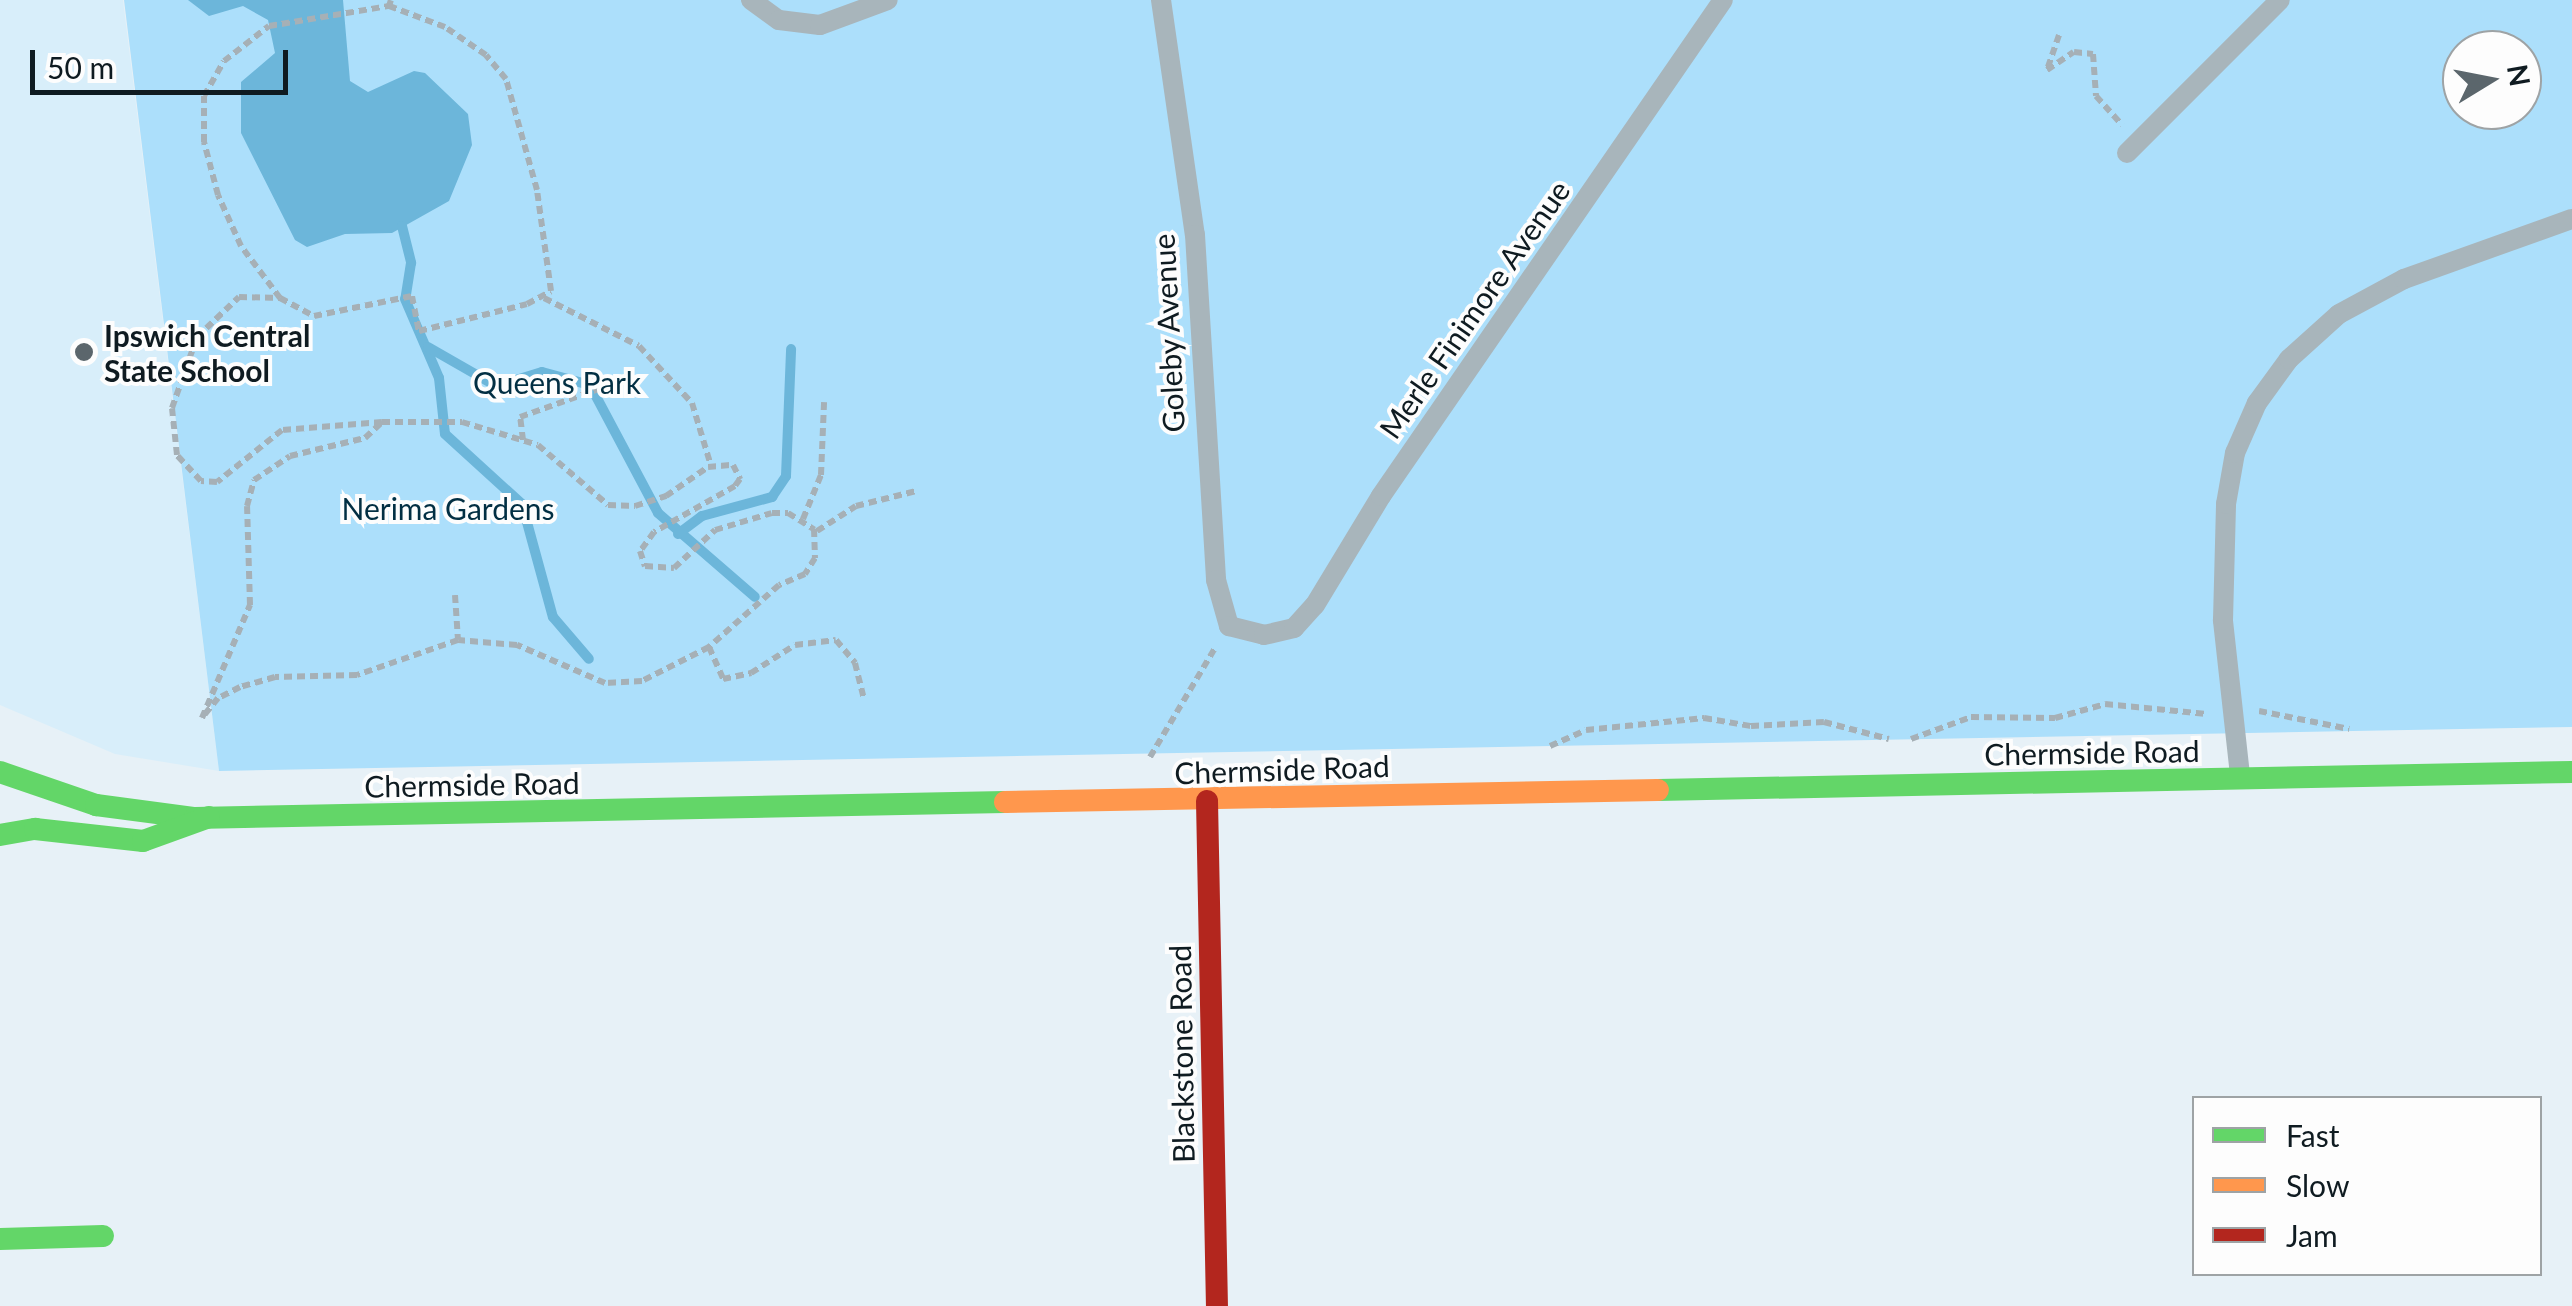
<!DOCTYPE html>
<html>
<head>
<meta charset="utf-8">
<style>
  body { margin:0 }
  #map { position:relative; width:2572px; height:1306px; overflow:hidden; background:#e7f1f7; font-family:Lato,sans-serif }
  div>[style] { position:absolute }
  .built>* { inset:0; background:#d8eefa }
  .green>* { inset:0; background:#acdffb }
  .water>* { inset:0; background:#6cb6da }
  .stream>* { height:10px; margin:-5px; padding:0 5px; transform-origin:5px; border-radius:5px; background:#6cb6da }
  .path>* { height:6px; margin-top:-3px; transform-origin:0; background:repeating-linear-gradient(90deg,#a6b0b6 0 8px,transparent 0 13px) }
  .lane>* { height:20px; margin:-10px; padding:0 10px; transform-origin:10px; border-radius:10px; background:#a8b5bb }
  .fast>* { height:22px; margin:-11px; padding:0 11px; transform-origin:11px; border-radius:11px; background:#63d668 }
  .slow>* { height:22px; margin:-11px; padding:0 11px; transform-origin:11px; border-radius:11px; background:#ff974d }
  .jam>* { height:22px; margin:-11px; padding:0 11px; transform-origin:11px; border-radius:11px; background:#b3261e }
  .dots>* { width:28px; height:28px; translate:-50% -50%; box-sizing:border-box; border:5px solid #fdfdfd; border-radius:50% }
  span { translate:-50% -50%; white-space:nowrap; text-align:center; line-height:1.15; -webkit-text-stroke:8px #fdfdfd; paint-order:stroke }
  .street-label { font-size:30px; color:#0f1b21 }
  .poi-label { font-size:30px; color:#0f1b21; font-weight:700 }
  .left { translate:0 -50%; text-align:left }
  .park-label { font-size:30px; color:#022f43 }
  .legend { position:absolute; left:2192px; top:1096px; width:350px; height:180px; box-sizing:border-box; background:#fdfdfd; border:2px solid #9ea3a5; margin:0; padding:12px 18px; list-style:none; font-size:30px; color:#0f1b21 }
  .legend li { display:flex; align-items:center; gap:20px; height:50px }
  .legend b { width:50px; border:2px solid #9ea3a5 }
  .north { position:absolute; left:2442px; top:30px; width:100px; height:100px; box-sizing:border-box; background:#fdfdfd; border:2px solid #9ea3a5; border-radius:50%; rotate:80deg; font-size:28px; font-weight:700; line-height:40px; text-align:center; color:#0f1b21 }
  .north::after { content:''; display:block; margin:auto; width:35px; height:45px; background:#5b666c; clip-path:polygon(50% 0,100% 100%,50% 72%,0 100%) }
  .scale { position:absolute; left:30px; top:50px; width:258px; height:45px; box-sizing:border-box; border:5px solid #0f1b21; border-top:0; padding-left:12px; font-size:30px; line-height:35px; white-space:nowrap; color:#0f1b21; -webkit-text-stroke:8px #fdfdfd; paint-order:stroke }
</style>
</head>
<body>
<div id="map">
  <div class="built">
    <i style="clip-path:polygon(0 0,123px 0,219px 771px,115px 754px,0 705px)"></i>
  </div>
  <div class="green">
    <i style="clip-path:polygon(evenodd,124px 0,2572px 0,2572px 727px,219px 771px,124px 0,2462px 50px,2522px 50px,2522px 110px,2462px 110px,2462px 50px)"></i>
  </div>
  <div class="water">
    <i style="clip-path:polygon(188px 0,343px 0,350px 81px,368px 92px,414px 71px,425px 73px,468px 114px,472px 145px,449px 201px,392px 233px,345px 234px,307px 247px,295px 240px,241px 133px,241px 82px,275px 53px,268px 20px,243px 6px,209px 16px)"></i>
  </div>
  <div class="stream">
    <i style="left:402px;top:226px;width:38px;rotate:76deg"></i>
    <i style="left:411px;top:263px;width:36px;rotate:99deg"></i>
    <i style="left:405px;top:299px;width:86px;rotate:66.7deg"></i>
    <i style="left:439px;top:378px;width:56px;rotate:83.9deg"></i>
    <i style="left:445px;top:434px;width:104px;rotate:42.3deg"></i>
    <i style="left:522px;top:504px;width:117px;rotate:74.7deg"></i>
    <i style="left:553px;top:617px;width:55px;rotate:49.4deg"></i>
    <i style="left:428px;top:347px;width:78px;rotate:29.8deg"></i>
    <i style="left:496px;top:386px;width:48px;rotate:-16.9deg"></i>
    <i style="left:542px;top:372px;width:50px;rotate:15.2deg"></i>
    <i style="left:590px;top:385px;width:145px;rotate:62deg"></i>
    <i style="left:658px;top:513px;width:128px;rotate:40.9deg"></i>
    <i style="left:678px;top:534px;width:30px;rotate:-37deg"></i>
    <i style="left:702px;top:516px;width:73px;rotate:-15.2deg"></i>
    <i style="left:772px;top:497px;width:25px;rotate:-56deg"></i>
    <i style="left:786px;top:476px;width:127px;rotate:-87.7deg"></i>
  </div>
  <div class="path">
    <i style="left:2059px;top:35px;width:37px;rotate:109deg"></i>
    <i style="left:2047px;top:70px;width:32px;rotate:-34deg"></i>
    <i style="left:2074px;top:52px;width:19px;rotate:6deg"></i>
    <i style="left:2093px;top:54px;width:42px;rotate:85.9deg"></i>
    <i style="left:2096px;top:96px;width:39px;rotate:48deg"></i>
    <i style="left:280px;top:298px;width:38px;rotate:28deg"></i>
    <i style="left:314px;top:316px;width:100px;rotate:-11.5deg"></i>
    <i style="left:412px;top:296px;width:36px;rotate:79deg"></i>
    <i style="left:419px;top:331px;width:111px;rotate:-14deg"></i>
    <i style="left:527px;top:304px;width:27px;rotate:-28deg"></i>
    <i style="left:551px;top:291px;width:102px;rotate:-97.9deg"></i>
    <i style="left:537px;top:190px;width:115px;rotate:-105.6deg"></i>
    <i style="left:506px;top:79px;width:31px;rotate:-130deg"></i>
    <i style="left:486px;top:55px;width:50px;rotate:-145.7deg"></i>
    <i style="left:445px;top:27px;width:60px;rotate:-159.4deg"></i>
    <i style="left:544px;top:298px;width:106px;rotate:26.8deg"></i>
    <i style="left:639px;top:346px;width:78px;rotate:47.1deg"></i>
    <i style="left:692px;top:403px;width:66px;rotate:73.2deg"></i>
    <i style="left:382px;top:422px;width:80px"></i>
    <i style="left:462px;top:422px;width:79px;rotate:16.8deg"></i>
    <i style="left:538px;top:445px;width:92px;rotate:40.6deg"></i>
    <i style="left:608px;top:505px;width:27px;rotate:2deg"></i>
    <i style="left:635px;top:506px;width:33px;rotate:-18deg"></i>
    <i style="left:666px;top:496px;width:51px;rotate:-34.6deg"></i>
    <i style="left:708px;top:467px;width:25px;rotate:-5deg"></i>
    <i style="left:733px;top:465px;width:16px;rotate:63deg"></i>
    <i style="left:740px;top:479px;width:9px;rotate:126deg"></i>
    <i style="left:735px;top:486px;width:93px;rotate:150.4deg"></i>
    <i style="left:654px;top:532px;width:24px;rotate:126deg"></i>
    <i style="left:640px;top:551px;width:16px;rotate:72deg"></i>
    <i style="left:645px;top:566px;width:29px;rotate:4deg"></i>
    <i style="left:674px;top:568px;width:56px;rotate:-42.8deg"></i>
    <i style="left:715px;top:530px;width:59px;rotate:-16.6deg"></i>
    <i style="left:772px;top:513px;width:16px"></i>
    <i style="left:788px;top:513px;width:31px;rotate:32deg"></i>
    <i style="left:814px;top:529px;width:29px;rotate:88deg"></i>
    <i style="left:815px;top:558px;width:19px;rotate:122deg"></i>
    <i style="left:805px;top:574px;width:28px;rotate:157deg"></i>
    <i style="left:779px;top:585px;width:94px;rotate:138.5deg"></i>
    <i style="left:709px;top:647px;width:75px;rotate:153.1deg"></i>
    <i style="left:642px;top:681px;width:37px;rotate:177deg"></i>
    <i style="left:605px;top:683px;width:96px;rotate:-156.6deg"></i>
    <i style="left:517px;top:645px;width:59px;rotate:-175.2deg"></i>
    <i style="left:458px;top:640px;width:107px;rotate:160.9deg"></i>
    <i style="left:357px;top:675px;width:82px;rotate:178.6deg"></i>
    <i style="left:275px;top:677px;width:36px;rotate:164deg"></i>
    <i style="left:240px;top:687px;width:25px;rotate:153deg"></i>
    <i style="left:218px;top:698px;width:26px;rotate:129deg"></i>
    <i style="left:202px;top:718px;width:123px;rotate:-67deg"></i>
    <i style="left:250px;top:605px;width:99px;rotate:-91.7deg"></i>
    <i style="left:247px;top:506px;width:27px;rotate:-75deg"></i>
    <i style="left:254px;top:480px;width:43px;rotate:-33.7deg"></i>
    <i style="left:290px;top:456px;width:77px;rotate:-13.5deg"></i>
    <i style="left:365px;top:438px;width:23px;rotate:-43deg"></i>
    <i style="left:382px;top:422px;width:100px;rotate:175.4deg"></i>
    <i style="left:282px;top:430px;width:83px;rotate:141.3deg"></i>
    <i style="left:217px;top:482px;width:16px;rotate:-176deg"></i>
    <i style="left:201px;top:481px;width:35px;rotate:-133deg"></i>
    <i style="left:177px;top:455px;width:47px;rotate:-96.1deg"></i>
    <i style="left:172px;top:408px;width:75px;rotate:-70.6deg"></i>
    <i style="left:197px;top:337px;width:58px;rotate:-43.6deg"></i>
    <i style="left:239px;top:297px;width:41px;rotate:1.4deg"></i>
    <i style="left:280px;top:298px;width:65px;rotate:-126.9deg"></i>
    <i style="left:241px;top:246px;width:56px;rotate:-114.3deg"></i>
    <i style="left:218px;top:195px;width:55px;rotate:-104.8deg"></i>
    <i style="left:204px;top:142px;width:46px;rotate:-90deg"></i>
    <i style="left:204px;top:96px;width:40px;rotate:-60.3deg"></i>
    <i style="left:224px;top:61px;width:57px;rotate:-37.9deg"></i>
    <i style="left:269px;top:26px;width:122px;rotate:-9.5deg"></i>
    <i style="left:389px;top:6px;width:6px;rotate:-72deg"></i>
    <i style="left:523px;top:440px;width:23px;rotate:-97deg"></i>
    <i style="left:520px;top:417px;width:92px;rotate:-19.6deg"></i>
    <i style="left:803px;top:519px;width:48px;rotate:-67.8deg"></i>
    <i style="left:821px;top:475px;width:73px;rotate:-87.6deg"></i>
    <i style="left:817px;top:531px;width:46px;rotate:-32.7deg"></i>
    <i style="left:856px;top:506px;width:62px;rotate:-14deg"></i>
    <i style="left:455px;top:595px;width:45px;rotate:86.2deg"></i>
    <i style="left:709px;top:647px;width:35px;rotate:66deg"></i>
    <i style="left:723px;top:679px;width:29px;rotate:-12deg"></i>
    <i style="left:751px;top:673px;width:52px;rotate:-32.5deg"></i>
    <i style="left:795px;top:645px;width:41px;rotate:-7deg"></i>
    <i style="left:836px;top:640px;width:30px;rotate:50deg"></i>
    <i style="left:855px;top:663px;width:37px;rotate:76deg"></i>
    <i style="left:2259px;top:711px;width:92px;rotate:11.3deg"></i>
    <i style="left:1911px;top:739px;width:64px;rotate:-20.1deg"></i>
    <i style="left:1971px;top:717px;width:84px;rotate:0.7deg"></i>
    <i style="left:2055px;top:718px;width:52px;rotate:-15.6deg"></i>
    <i style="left:2105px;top:704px;width:102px;rotate:5.6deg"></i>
    <i style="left:1550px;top:746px;width:39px;rotate:-24deg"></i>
    <i style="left:1586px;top:730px;width:119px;rotate:-5.8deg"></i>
    <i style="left:1704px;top:718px;width:48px;rotate:9.7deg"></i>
    <i style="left:1751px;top:726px;width:73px;rotate:-3.1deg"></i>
    <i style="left:1824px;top:722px;width:67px;rotate:14.7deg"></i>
    <i style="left:1150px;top:757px;width:127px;rotate:-59.2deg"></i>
  </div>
  <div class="lane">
    <i style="left:751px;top:0;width:34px;rotate:36deg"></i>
    <i style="left:779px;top:20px;width:41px;rotate:7deg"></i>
    <i style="left:820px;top:25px;width:72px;rotate:-20.2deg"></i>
    <i style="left:1161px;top:0;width:237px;rotate:81.8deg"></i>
    <i style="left:1195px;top:235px;width:346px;rotate:86.5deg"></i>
    <i style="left:1216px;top:580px;width:48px;rotate:74.2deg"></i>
    <i style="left:1229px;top:626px;width:36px;rotate:14deg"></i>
    <i style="left:1264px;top:635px;width:31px;rotate:-13deg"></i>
    <i style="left:1294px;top:628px;width:31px;rotate:-48deg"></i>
    <i style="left:1315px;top:605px;width:127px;rotate:-58.8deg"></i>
    <i style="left:1381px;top:496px;width:602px;rotate:-55.41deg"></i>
    <i style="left:2127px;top:153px;width:216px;rotate:-45deg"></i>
    <i style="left:2240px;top:775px;width:156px;rotate:-96.3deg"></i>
    <i style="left:2223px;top:620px;width:116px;rotate:-88.5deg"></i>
    <i style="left:2226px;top:504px;width:52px;rotate:-80deg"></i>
    <i style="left:2235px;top:453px;width:55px;rotate:-66.3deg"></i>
    <i style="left:2257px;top:403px;width:54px;rotate:-54deg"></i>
    <i style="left:2289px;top:359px;width:67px;rotate:-42deg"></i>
    <i style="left:2339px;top:314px;width:74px;rotate:-28.3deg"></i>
    <i style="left:2404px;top:279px;width:178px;rotate:-19.7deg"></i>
  </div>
  <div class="fast">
    <i style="left:0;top:772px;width:102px;rotate:19deg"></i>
    <i style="left:96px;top:805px;width:100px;rotate:7.5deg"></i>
    <i style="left:195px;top:818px;width:810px;rotate:-1.13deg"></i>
    <i style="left:1658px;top:790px;width:914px;rotate:-1.13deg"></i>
    <i style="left:0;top:835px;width:36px;rotate:-10deg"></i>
    <i style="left:35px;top:829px;width:109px;rotate:6.3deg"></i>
    <i style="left:143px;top:841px;width:70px;rotate:-20deg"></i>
    <i style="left:0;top:1239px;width:103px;rotate:-1.7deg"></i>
  </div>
  <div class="slow">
    <i style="left:1005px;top:802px;width:653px;rotate:-1.05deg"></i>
  </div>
  <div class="jam">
    <i style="left:1207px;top:801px;width:505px;rotate:88.87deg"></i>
  </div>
  <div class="dots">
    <i style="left:84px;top:352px;background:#5b666c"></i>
  </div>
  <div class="street-label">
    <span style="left:1474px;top:309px;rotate:-55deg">Merle Finimore Avenue</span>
    <span style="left:1168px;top:333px;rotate:-93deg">Goleby Avenue</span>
    <span style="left:2092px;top:752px;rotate:-1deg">Chermside Road</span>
    <span style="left:1282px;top:769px;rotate:-2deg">Chermside Road</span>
    <span style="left:472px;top:784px;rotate:-1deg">Chermside Road</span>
    <span style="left:1181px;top:1054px;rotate:-91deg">Blackstone Road</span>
  </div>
  <div class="poi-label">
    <span class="left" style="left:104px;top:352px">Ipswich Central<br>State School</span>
  </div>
  <div class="park-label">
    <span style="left:557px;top:382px">Queens Park</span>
    <span style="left:448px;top:508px">Nerima Gardens</span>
  </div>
  <ul class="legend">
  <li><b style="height:12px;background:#63d668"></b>Fast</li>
  <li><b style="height:12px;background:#ff974d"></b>Slow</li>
  <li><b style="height:12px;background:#b3261e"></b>Jam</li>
  </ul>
  <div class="north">N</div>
  <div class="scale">50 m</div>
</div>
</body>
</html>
